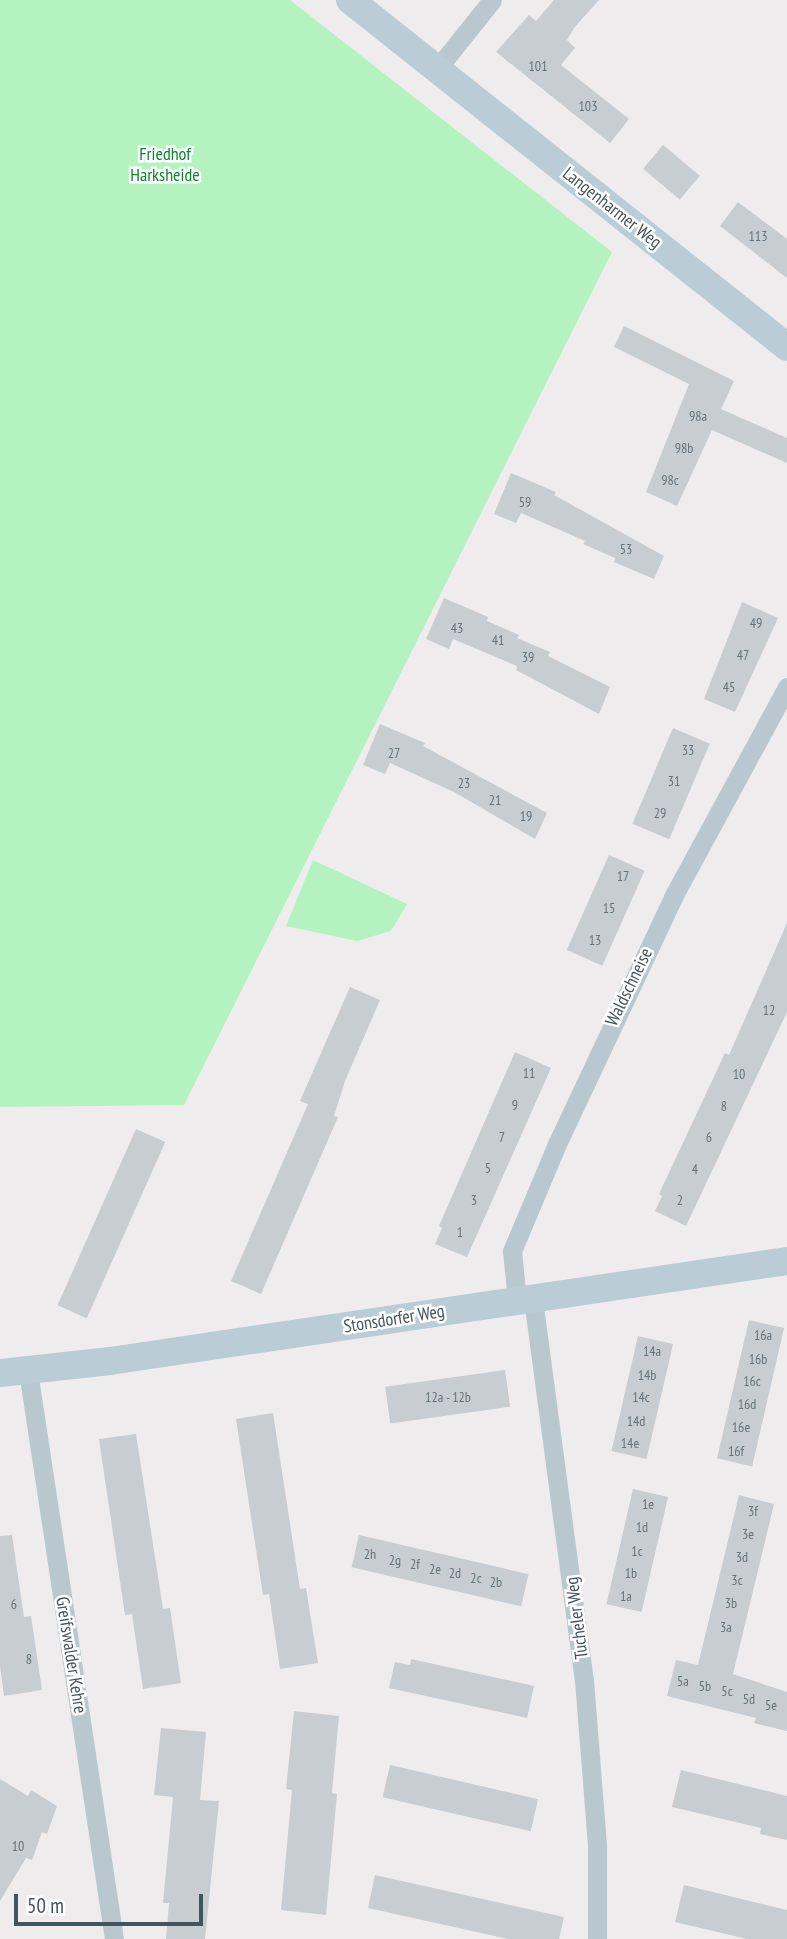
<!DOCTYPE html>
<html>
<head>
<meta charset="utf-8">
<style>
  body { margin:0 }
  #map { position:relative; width:787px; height:1939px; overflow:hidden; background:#efeced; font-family:"PT Sans Narrow",sans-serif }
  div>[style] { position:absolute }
  .green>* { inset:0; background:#b4f3c0 }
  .building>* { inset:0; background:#c8cdd2; transform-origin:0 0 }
  .minor>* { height:19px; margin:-9.5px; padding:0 9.5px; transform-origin:9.5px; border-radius:9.5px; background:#b9c8ce }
  .secondary>* { height:28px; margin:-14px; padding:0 14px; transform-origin:14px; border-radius:14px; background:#bacdd6 }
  span { translate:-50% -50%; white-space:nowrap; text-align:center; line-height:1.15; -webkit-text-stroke:5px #fff; paint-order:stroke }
  .number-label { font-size:14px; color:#64737a }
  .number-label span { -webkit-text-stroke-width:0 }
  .park-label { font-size:18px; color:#0c8431 }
  .street-label { font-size:18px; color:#43555c }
  .scale { position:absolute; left:14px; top:1894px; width:189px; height:32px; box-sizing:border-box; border:4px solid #43555c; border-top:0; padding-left:9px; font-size:21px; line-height:24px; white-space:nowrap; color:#43555c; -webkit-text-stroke:5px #fff; paint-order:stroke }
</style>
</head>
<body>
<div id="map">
  <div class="green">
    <i style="clip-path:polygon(0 0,290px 0,612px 252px,184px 1105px,0 1107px)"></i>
    <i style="clip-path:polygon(313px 860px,407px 904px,391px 931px,357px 941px,286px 926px)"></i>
  </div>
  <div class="building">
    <i style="clip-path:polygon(554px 0,599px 0,574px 28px,567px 40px,575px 48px,561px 65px,629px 119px,610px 143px,496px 52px,529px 15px,536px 21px)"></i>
    <i style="left:663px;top:145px;width:48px;height:31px;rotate:40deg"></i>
    <i style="clip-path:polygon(738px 202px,787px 239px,787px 278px,720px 226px)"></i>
    <i style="clip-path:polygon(624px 326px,734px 381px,721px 409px,787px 438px,787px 463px,712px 430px,677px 506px,646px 492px,689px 384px,614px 347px)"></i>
    <i style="clip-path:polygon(511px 473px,556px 492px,554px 495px,664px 556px,654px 579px,614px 562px,615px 558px,583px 544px,585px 541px,521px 513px,516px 523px,494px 514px)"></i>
    <i style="clip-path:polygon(444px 598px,488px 617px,487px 621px,519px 635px,517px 638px,550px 652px,548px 656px,610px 687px,599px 714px,516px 670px,517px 666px,453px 639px,449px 649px,426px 639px)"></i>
    <i style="clip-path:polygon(742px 602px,778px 618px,735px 712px,704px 699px)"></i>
    <i style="clip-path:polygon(380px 724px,425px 743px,423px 746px,547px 813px,535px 839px,454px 792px,390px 763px,385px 774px,363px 765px)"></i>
    <i style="left:673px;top:728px;width:40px;height:104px;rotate:23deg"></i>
    <i style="left:609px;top:855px;width:39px;height:104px;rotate:24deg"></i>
    <i style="clip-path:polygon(787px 923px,787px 1012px,686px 1226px,655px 1211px,662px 1196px,659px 1194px,725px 1053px,729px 1055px)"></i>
    <i style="clip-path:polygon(350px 987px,380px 1000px,345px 1081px,334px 1116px,338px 1117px,261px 1294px,231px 1281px,308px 1104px,300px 1101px)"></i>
    <i style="clip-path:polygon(515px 1052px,551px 1068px,467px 1257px,435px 1244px,442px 1228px,439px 1226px)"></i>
    <i style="left:136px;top:1129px;width:32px;height:193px;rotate:24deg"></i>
    <i style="left:749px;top:1320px;width:36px;height:142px;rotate:13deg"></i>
    <i style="left:638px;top:1336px;width:36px;height:118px;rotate:13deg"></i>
    <i style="left:505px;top:1370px;width:37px;height:121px;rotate:82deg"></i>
    <i style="clip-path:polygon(273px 1413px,300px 1589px,306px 1588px,318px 1663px,280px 1669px,269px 1594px,263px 1595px,236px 1419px)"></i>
    <i style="clip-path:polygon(136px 1434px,163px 1609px,170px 1608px,181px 1683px,143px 1689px,132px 1614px,125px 1615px,99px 1439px)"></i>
    <i style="left:633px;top:1489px;width:36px;height:118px;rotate:13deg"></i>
    <i style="clip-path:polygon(739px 1495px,774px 1504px,733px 1674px,787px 1692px,787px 1731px,754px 1723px,756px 1718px,667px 1696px,676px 1660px,698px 1665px)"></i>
    <i style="clip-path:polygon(12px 1535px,24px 1617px,31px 1616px,42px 1690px,4px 1696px,0 1666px,0 1536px)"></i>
    <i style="left:359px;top:1535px;width:174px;height:33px;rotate:13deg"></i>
    <i style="clip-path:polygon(411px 1659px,534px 1686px,527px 1718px,389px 1688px,395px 1662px,410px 1665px)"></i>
    <i style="clip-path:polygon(294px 1711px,339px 1716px,332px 1793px,337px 1794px,326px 1915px,281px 1910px,292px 1790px,286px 1789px)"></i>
    <i style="clip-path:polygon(161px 1728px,206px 1732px,200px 1800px,219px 1801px,205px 1939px,166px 1939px,169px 1903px,163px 1903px,173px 1797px,154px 1795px)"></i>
    <i style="left:390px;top:1765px;width:152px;height:33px;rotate:13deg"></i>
    <i style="clip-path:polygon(681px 1770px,787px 1796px,787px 1840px,760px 1834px,761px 1828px,672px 1807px)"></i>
    <i style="clip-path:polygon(0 1779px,28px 1796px,31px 1790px,57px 1806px,47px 1834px,42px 1832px,32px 1860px,26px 1858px,0 1901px)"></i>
    <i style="clip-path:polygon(375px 1875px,564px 1917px,559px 1939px,508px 1939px,368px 1908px)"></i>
    <i style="clip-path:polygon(684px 1885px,787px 1910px,787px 1939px,747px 1939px,675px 1922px)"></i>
  </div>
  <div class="minor">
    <i style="left:437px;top:69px;width:88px;rotate:-51.4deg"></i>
    <i style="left:533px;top:1299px;width:384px;rotate:82.4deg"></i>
    <i style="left:584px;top:1680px;width:167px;rotate:85.5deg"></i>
    <i style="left:597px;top:1846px;width:93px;rotate:90deg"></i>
    <i style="left:517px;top:1300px;width:49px;rotate:-95.8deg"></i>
    <i style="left:512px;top:1251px;width:116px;rotate:-67.2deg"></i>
    <i style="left:557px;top:1144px;width:273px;rotate:-64.8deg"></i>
    <i style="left:673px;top:897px;width:239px;rotate:-61.5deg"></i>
    <i style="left:28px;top:1371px;width:574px;rotate:81.39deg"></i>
  </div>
  <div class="secondary">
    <i style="left:350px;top:0;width:558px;rotate:38.45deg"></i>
    <i style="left:0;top:1373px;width:111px;rotate:-6.2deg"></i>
    <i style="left:110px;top:1361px;width:684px;rotate:-8.4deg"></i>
  </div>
  <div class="number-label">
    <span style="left:538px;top:66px">101</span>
    <span style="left:588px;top:106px">103</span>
    <span style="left:758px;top:236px">113</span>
    <span style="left:698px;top:416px">98a</span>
    <span style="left:684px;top:448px">98b</span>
    <span style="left:670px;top:480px">98c</span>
    <span style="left:525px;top:502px">59</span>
    <span style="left:626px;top:549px">53</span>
    <span style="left:756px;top:623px">49</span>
    <span style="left:457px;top:628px">43</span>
    <span style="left:498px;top:640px">41</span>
    <span style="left:743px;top:655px">47</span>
    <span style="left:528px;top:657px">39</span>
    <span style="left:729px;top:687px">45</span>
    <span style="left:688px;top:750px">33</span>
    <span style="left:394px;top:753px">27</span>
    <span style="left:674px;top:781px">31</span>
    <span style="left:464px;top:783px">23</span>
    <span style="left:495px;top:800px">21</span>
    <span style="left:660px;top:813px">29</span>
    <span style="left:526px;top:816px">19</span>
    <span style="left:623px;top:876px">17</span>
    <span style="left:609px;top:908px">15</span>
    <span style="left:595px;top:940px">13</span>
    <span style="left:769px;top:1010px">12</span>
    <span style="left:529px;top:1073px">11</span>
    <span style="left:739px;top:1074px">10</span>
    <span style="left:515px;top:1105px">9</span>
    <span style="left:724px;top:1106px">8</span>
    <span style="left:502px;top:1137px">7</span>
    <span style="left:709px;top:1137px">6</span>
    <span style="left:488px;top:1168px">5</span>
    <span style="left:695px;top:1169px">4</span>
    <span style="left:474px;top:1200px">3</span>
    <span style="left:680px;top:1200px">2</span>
    <span style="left:460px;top:1232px">1</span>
    <span style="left:763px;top:1335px">16a</span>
    <span style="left:652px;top:1351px">14a</span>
    <span style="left:758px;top:1359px">16b</span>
    <span style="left:647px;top:1375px">14b</span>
    <span style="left:752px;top:1381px">16c</span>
    <span style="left:448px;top:1397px">12a - 12b</span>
    <span style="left:641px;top:1397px">14c</span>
    <span style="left:747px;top:1404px">16d</span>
    <span style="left:636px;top:1421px">14d</span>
    <span style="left:741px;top:1427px">16e</span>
    <span style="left:630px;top:1443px">14e</span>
    <span style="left:736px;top:1451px">16f</span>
    <span style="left:648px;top:1504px">1e</span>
    <span style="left:753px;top:1511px">3f</span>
    <span style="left:642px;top:1527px">1d</span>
    <span style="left:748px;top:1534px">3e</span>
    <span style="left:637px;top:1551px">1c</span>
    <span style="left:370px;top:1554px">2h</span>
    <span style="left:742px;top:1557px">3d</span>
    <span style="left:395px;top:1560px">2g</span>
    <span style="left:415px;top:1564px">2f</span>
    <span style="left:435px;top:1569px">2e</span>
    <span style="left:455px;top:1573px">2d</span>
    <span style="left:631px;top:1573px">1b</span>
    <span style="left:476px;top:1578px">2c</span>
    <span style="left:737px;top:1580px">3c</span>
    <span style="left:496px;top:1582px">2b</span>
    <span style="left:626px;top:1596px">1a</span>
    <span style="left:731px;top:1603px">3b</span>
    <span style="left:14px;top:1604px">6</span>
    <span style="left:726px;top:1627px">3a</span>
    <span style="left:29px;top:1659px">8</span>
    <span style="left:683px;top:1681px">5a</span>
    <span style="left:705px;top:1686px">5b</span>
    <span style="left:727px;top:1691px">5c</span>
    <span style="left:749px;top:1699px">5d</span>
    <span style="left:771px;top:1705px">5e</span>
    <span style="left:18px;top:1846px">10</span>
  </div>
  <div class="park-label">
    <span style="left:165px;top:165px">Friedhof<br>Harksheide</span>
  </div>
  <div class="street-label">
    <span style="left:612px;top:208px;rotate:38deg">Langenharmer Weg</span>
    <span style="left:629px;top:987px;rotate:-64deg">Waldschneise</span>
    <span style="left:394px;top:1319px;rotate:-9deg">Stonsdorfer Weg</span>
    <span style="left:577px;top:1618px;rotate:-97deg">Tucheler Weg</span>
    <span style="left:71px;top:1655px;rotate:81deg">Greifswalder Kehre</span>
  </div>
  <div class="scale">50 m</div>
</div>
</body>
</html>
